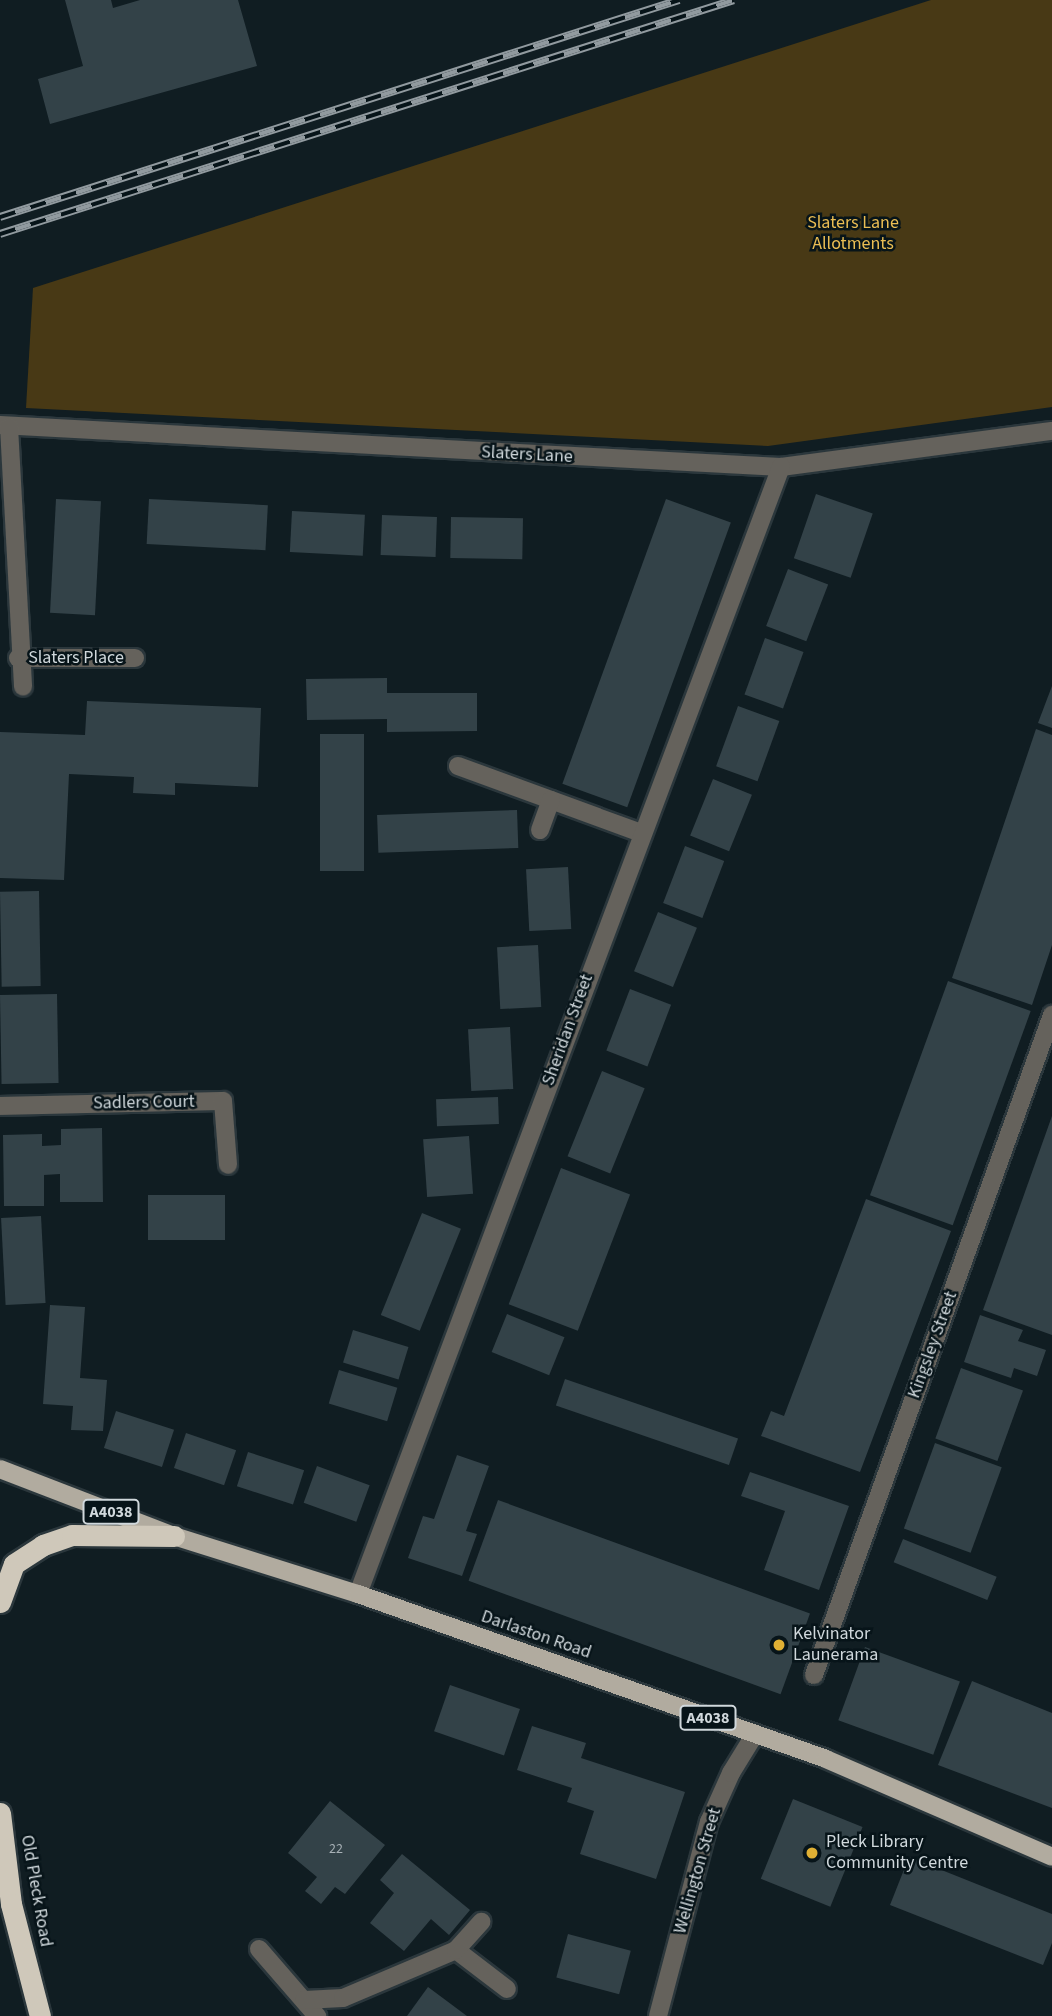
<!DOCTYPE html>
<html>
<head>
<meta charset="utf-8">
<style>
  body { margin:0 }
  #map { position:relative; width:1052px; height:2016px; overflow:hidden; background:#101d22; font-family:"Source Sans 3",sans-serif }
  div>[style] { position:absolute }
  .green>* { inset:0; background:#483915 }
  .building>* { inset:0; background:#334248; transform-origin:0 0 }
  .roads { filter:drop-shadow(2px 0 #2b373c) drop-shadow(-2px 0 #2b373c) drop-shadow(0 2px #2b373c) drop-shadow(0 -2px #2b373c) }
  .minor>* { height:18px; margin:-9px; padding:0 9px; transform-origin:9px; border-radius:9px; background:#65625c }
  .major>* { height:18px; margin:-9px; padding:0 9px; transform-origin:9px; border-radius:9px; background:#b1ab9f }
  .highway>* { height:21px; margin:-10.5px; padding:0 10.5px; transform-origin:10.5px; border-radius:10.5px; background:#cfc8ba }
  .rail>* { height:8px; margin-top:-4px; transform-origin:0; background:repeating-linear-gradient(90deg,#071419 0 16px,#919a9f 0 32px); box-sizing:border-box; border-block:2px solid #919a9f }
  .dots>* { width:19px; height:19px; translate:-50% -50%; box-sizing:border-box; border:4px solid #071419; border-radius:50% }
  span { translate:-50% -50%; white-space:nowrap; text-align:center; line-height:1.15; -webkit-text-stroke:5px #071419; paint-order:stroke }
  .number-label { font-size:14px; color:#a9b2b7 }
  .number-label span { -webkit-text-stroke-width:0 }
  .shield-label span { padding:2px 5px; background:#071419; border:2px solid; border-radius:5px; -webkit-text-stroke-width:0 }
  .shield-label { font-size:16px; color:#d0d8dc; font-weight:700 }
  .park-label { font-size:18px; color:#eabd53 }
  .street-label { font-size:18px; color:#d0d8dc }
  .poi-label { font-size:18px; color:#d0d8dc }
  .left { translate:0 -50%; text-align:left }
</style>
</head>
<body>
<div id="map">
  <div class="green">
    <i style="clip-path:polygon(931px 0,1052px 0,1052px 407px,768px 446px,26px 408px,33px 288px)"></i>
  </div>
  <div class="building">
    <i style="clip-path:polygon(65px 0,111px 0,113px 8px,140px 0,238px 0,257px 66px,50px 124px,38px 79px,83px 66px)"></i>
    <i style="left:816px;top:494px;width:60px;height:68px;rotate:19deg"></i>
    <i style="left:56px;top:499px;width:45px;height:114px;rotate:3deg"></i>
    <i style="left:149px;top:499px;width:119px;height:45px;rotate:3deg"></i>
    <i style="left:666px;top:499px;width:69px;height:303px;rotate:20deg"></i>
    <i style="left:292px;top:511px;width:73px;height:41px;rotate:3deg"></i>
    <i style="left:382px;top:515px;width:55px;height:40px;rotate:2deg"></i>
    <i style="left:451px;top:517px;width:72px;height:41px;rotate:1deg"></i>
    <i style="left:788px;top:569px;width:43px;height:61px;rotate:21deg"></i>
    <i style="left:765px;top:638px;width:41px;height:60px;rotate:20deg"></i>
    <i style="clip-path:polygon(387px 678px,387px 693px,477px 693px,477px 731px,387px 732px,387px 719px,307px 720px,306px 679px)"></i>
    <i style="clip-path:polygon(1052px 686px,1052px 728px,1038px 723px)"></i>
    <i style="clip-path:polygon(87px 701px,261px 708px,258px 787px,175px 783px,175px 795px,133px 793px,134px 777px,69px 774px,64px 880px,0 878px,0 732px,85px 735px)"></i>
    <i style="left:738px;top:706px;width:44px;height:64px;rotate:20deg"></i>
    <i style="clip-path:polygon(1036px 729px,1052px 735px,1052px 945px,1032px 1005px,952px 978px)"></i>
    <i style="left:320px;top:734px;width:44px;height:137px"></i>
    <i style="left:713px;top:779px;width:42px;height:61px;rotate:22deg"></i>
    <i style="left:517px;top:810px;width:38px;height:140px;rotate:88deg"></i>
    <i style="left:685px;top:846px;width:42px;height:61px;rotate:21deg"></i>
    <i style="left:568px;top:867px;width:62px;height:42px;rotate:87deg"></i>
    <i style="left:39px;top:891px;width:95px;height:39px;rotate:89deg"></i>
    <i style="left:658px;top:912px;width:42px;height:64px;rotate:22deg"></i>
    <i style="left:538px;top:945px;width:62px;height:41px;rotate:87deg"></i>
    <i style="left:948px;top:981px;width:88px;height:228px;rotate:20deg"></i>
    <i style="left:630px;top:989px;width:44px;height:66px;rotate:21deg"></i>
    <i style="left:57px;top:994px;width:89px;height:57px;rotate:89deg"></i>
    <i style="left:510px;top:1027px;width:62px;height:42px;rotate:87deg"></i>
    <i style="left:602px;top:1071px;width:46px;height:92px;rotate:22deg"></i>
    <i style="left:498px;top:1097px;width:27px;height:62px;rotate:88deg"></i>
    <i style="clip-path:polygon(1052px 1116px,1052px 1335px,983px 1310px)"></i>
    <i style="clip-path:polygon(102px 1128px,103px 1202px,60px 1202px,60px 1174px,44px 1175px,44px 1206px,4px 1206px,3px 1135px,42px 1134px,42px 1146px,61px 1145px,61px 1129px)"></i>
    <i style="left:469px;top:1136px;width:58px;height:46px;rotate:86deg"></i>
    <i style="left:561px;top:1168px;width:74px;height:146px;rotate:21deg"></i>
    <i style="left:225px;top:1195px;width:45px;height:77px;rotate:90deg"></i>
    <i style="clip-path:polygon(866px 1199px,951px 1231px,860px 1472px,761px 1436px,771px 1411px,784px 1416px)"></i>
    <i style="left:422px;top:1213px;width:42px;height:110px;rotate:22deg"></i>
    <i style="left:41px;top:1216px;width:87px;height:40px;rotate:87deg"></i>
    <i style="clip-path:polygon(50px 1305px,85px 1307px,80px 1378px,107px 1380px,103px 1431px,71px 1430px,73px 1406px,43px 1404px)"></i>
    <i style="left:507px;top:1314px;width:62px;height:41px;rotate:22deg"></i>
    <i style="clip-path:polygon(980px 1315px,1023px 1330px,1018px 1341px,1046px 1350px,1037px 1376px,1014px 1368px,1011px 1378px,964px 1362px)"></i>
    <i style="left:353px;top:1330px;width:58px;height:34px;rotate:17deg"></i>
    <i style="left:961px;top:1368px;width:66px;height:75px;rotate:20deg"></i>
    <i style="left:339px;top:1370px;width:61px;height:35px;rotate:17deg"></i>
    <i style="left:565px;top:1379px;width:183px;height:28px;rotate:19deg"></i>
    <i style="left:116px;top:1411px;width:61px;height:39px;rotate:18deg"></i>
    <i style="left:186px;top:1433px;width:53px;height:37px;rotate:19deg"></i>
    <i style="left:935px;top:1443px;width:71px;height:91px;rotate:20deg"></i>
    <i style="left:248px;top:1452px;width:59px;height:36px;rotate:18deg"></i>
    <i style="clip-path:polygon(457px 1455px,489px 1466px,466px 1531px,477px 1534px,462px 1576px,408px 1558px,423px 1516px,434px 1519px)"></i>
    <i style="left:317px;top:1466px;width:56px;height:39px;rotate:20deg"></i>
    <i style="clip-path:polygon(750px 1472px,849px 1506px,819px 1590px,764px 1570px,785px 1511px,741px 1496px)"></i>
    <i style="left:498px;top:1500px;width:332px;height:86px;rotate:20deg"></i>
    <i style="left:903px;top:1539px;width:101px;height:25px;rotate:22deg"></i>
    <i style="left:865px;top:1647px;width:101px;height:78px;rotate:20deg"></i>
    <i style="clip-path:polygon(972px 1681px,1052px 1713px,1052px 1808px,938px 1765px)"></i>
    <i style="left:450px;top:1685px;width:74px;height:49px;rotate:19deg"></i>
    <i style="clip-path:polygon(532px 1726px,586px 1743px,581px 1758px,685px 1792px,656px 1879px,580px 1854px,594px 1811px,567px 1802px,572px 1788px,517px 1770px)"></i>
    <i style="left:793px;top:1799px;width:75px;height:86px;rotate:22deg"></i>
    <i style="clip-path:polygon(330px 1801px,385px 1845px,345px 1894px,335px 1887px,321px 1904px,305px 1891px,317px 1877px,288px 1853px)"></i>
    <i style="clip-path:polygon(402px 1854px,470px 1910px,449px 1935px,431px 1919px,404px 1951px,370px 1923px,394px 1893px,380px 1880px)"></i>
    <i style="clip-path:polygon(909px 1857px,1052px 1914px,1052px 1943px,1043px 1965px,890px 1905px)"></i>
    <i style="left:568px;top:1934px;width:65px;height:45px;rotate:15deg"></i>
    <i style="clip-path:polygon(428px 1987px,467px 2016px,407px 2016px)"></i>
  </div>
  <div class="roads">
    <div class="minor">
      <i style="left:0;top:425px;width:782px;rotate:3.08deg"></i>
      <i style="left:781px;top:467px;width:273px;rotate:-7.6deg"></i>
      <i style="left:9px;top:427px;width:260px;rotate:86.9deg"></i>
      <i style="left:18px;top:658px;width:117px"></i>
      <i style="left:458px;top:766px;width:195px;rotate:20.1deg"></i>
      <i style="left:540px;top:830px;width:32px;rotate:-70deg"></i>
      <i style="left:0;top:1106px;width:223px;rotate:-1.3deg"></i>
      <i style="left:223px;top:1101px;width:64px;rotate:85.5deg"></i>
      <i style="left:358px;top:1594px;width:1204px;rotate:-69.43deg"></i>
      <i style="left:814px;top:1675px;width:702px;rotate:-70.17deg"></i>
      <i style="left:259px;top:1949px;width:89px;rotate:49.1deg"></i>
      <i style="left:456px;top:1950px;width:64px;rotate:37.4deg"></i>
      <i style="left:304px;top:2000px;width:39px;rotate:-3deg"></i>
      <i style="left:343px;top:1998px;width:123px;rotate:-23deg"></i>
      <i style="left:456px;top:1950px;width:38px;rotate:-48deg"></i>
      <i style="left:658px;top:2016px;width:201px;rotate:-75.3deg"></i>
      <i style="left:709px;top:1822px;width:54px;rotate:-65.8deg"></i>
      <i style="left:731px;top:1773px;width:46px;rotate:-58.4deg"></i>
    </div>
    <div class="major">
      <i style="left:0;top:1469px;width:186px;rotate:21.1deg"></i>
      <i style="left:174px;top:1536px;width:193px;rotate:17.5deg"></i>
      <i style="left:358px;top:1594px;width:496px;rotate:19.4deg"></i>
      <i style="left:826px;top:1759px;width:246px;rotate:23.4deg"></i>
    </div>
    <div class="highway">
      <i style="left:0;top:1602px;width:40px;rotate:-69.8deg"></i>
      <i style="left:14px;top:1564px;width:35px;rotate:-33deg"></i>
      <i style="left:43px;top:1545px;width:31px;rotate:-19deg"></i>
      <i style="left:72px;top:1535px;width:102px;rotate:0.6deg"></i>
      <i style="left:0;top:1813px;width:92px;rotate:83.1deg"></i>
      <i style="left:11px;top:1904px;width:116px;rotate:75.5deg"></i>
    </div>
  </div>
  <div class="rail">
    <i style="left:0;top:217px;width:713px;rotate:-17.72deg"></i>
    <i style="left:0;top:234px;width:770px;rotate:-17.68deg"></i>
  </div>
  <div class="dots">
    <i style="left:779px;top:1645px;background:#e0b034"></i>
    <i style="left:812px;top:1853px;background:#e0b034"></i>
  </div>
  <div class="number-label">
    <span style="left:336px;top:1849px">22</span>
  </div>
  <div class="shield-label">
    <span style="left:111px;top:1512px">A4038</span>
    <span style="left:708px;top:1718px">A4038</span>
  </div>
  <div class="park-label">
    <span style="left:853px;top:234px">Slaters Lane<br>Allotments</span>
  </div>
  <div class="street-label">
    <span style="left:527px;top:455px;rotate:3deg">Slaters Lane</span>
    <span style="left:76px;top:658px">Slaters Place</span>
    <span style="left:568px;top:1030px;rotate:-70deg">Sheridan Street</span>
    <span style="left:144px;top:1103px;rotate:-1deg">Sadlers Court</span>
    <span style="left:933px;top:1345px;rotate:-70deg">Kingsley Street</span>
    <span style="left:536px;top:1635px;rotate:19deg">Darlaston Road</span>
    <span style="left:698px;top:1871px;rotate:-74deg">Wellington Street</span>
    <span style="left:36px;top:1891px;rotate:80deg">Old Pleck Road</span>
  </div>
  <div class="poi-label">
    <span class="left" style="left:793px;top:1645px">Kelvinator<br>Launerama</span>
    <span class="left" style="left:826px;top:1853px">Pleck Library<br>Community Centre</span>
  </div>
</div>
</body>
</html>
